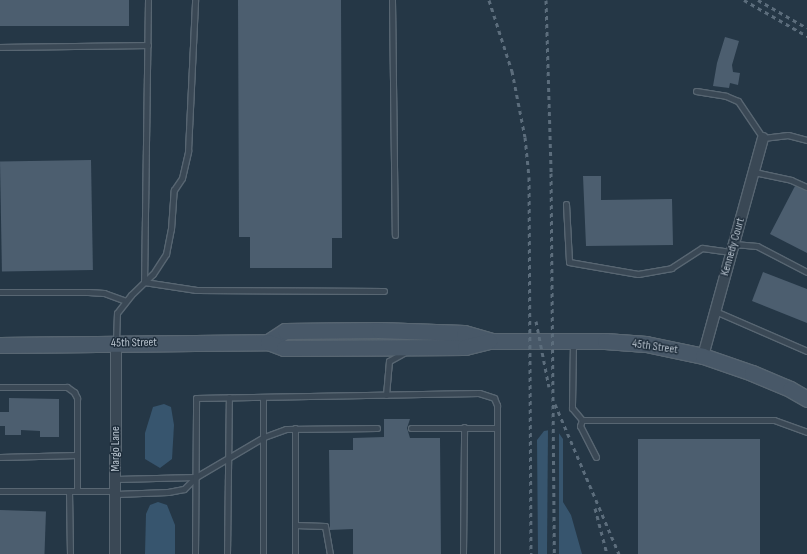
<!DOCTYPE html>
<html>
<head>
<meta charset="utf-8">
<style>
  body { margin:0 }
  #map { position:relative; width:807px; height:554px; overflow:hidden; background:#253746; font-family:"Sofia Sans Condensed",sans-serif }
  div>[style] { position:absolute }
  .water>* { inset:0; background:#37556e }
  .pier>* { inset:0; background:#253746 }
  .building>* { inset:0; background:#4c5e6f; transform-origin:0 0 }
  .roads { filter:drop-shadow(1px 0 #586672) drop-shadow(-1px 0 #586672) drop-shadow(0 1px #586672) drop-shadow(0 -1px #586672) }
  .lane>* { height:5px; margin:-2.5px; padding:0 2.5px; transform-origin:2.5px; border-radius:2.5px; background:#3a4855 }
  .street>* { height:10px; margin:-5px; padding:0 5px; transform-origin:5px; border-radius:5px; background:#3a4855 }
  .secondary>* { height:15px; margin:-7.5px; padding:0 7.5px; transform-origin:7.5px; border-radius:7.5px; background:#485868 }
  .rail>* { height:3px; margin-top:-1.5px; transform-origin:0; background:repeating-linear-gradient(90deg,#5c6d7c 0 4px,transparent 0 8px) }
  span { translate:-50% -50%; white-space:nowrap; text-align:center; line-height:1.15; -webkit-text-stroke:3px #1e2d3b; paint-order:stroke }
  .street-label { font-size:12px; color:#b8c3ce }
</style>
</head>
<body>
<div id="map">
  <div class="water">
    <i style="clip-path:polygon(164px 404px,171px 407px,174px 425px,172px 459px,160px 468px,145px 459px,145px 433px,153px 407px)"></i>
    <i style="clip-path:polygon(556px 429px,563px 439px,563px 502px,571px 515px,582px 554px,538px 554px,537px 440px,544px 431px)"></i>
    <i style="clip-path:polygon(158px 502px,167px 505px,175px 525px,175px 554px,145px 554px,146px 514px,150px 505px)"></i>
  </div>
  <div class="pier">
    <i style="clip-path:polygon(556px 427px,559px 430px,559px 554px,547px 554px,548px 428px)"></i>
  </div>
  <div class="building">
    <i style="left:0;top:0;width:129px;height:26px"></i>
    <i style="clip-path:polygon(238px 0,341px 0,342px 238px,332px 238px,332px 268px,250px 268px,250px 237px,239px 237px)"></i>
    <i style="clip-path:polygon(725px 37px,739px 41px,732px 65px,733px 72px,740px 73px,738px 85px,730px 83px,729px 88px,713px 86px,717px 63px)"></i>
    <i style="left:91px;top:160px;width:110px;height:91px;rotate:89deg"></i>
    <i style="clip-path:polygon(583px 176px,601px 176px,601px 200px,672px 199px,673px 245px,586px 246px)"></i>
    <i style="clip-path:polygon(795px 186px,807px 191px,807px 253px,770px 234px)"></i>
    <i style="clip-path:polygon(763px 272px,807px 289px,807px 323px,752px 301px)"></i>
    <i style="clip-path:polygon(9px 398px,59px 399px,59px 437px,40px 437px,40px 431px,21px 430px,21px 435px,5px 435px,5px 426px,0 426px,0 412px,9px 412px)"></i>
    <i style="clip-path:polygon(384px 419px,410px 419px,407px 428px,410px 438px,440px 438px,441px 554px,353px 554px,353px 529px,330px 530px,329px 450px,353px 450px,353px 438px,384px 437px)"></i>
    <i style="left:760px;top:439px;width:115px;height:122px;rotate:90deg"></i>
    <i style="left:0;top:510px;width:46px;height:44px;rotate:2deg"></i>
  </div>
  <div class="roads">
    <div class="lane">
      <i style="left:148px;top:0;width:282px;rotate:90.8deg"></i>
      <i style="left:144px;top:282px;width:53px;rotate:8.7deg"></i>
      <i style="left:196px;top:290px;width:188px;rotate:0.3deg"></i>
      <i style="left:392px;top:0;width:235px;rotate:89.3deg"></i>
      <i style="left:0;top:47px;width:148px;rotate:-0.8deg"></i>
      <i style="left:696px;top:91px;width:30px;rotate:9deg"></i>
      <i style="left:726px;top:96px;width:13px;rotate:23deg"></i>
      <i style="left:738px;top:101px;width:45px;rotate:56deg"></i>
      <i style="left:763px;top:138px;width:25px;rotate:-7deg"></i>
      <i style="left:788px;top:135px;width:20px;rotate:15deg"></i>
      <i style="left:754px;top:172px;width:38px;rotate:12deg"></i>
      <i style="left:791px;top:180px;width:17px;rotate:24deg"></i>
      <i style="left:566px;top:204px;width:58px;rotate:87deg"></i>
      <i style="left:569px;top:262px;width:70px;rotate:9.9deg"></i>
      <i style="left:638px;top:274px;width:34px;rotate:-10deg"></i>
      <i style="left:671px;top:268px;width:37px;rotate:-33deg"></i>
      <i style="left:702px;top:248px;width:29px;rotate:8deg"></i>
      <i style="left:734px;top:244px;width:23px;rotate:5deg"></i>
      <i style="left:757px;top:246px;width:56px;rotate:27.5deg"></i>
      <i style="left:0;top:292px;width:88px"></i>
      <i style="left:88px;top:292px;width:16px;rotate:4deg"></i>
      <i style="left:104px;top:293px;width:23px;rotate:20deg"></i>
      <i style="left:715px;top:311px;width:100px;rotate:23.5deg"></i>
      <i style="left:116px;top:341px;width:28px;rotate:-88deg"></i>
      <i style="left:117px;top:313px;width:23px;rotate:-52deg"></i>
      <i style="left:131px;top:295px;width:30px;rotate:-44deg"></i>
      <i style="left:153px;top:274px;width:24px;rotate:-57deg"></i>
      <i style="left:166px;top:254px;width:25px;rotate:-79deg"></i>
      <i style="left:171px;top:229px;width:39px;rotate:-86deg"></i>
      <i style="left:174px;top:190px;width:14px;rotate:-56deg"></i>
      <i style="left:182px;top:178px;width:28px;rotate:-77deg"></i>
      <i style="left:188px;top:151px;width:151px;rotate:-87.3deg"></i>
      <i style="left:573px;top:342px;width:66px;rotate:90.9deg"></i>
      <i style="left:572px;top:408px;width:16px;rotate:50deg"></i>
      <i style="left:0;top:387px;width:67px"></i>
      <i style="left:67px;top:387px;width:9px;rotate:36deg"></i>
      <i style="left:74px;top:392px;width:7px;rotate:63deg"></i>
      <i style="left:77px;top:398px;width:93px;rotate:90deg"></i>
      <i style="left:386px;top:395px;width:34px;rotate:-85deg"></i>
      <i style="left:389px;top:361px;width:18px;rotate:-29deg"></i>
      <i style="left:263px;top:397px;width:157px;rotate:90deg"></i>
      <i style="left:295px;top:428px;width:126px;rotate:90deg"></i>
      <i style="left:411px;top:428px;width:86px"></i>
      <i style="left:0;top:457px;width:77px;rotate:-1.5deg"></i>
      <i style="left:596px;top:457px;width:35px;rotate:-117deg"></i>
      <i style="left:580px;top:426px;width:6px;rotate:-72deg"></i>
      <i style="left:582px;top:420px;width:192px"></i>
      <i style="left:774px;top:420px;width:35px;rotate:20deg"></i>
      <i style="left:116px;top:479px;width:80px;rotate:-1.4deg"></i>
      <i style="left:0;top:491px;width:116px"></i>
      <i style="left:69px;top:491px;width:63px;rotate:89.1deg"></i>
      <i style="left:116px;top:494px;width:52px;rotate:-2.2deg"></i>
      <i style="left:168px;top:492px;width:16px;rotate:-11deg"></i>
      <i style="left:184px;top:489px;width:17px;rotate:-45deg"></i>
      <i style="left:196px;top:477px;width:79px;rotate:-30.5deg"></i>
      <i style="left:264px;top:437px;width:23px;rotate:-20deg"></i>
      <i style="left:286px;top:429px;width:91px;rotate:-0.6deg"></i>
      <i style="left:295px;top:525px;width:30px;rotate:2deg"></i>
      <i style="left:325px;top:526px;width:28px;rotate:80deg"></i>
      <i style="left:195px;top:554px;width:156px;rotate:-89.6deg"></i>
      <i style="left:196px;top:398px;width:283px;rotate:-1deg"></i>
      <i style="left:479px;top:393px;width:16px;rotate:18deg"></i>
      <i style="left:494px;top:398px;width:8px;rotate:67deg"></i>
      <i style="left:497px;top:405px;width:149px;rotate:90deg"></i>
      <i style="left:227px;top:554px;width:157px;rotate:-89.3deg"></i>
      <i style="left:463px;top:554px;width:127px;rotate:-89.5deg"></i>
    </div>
    <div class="street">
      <i style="left:703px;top:356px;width:226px;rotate:-74.6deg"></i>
      <i style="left:115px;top:554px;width:211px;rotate:-89.7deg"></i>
    </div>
    <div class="secondary">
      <i style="left:268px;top:342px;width:20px;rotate:-33deg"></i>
      <i style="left:285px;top:331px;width:94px;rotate:-0.6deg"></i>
      <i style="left:379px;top:330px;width:85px;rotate:2deg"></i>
      <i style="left:464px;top:333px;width:29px;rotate:16deg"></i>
      <i style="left:492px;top:341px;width:113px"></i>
      <i style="left:605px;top:341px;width:41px;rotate:4.2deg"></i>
      <i style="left:646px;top:344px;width:58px;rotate:11.9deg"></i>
      <i style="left:703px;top:356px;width:52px;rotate:19.1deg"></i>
      <i style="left:752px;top:373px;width:41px;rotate:22.8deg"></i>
      <i style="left:790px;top:389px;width:20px;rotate:30deg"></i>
      <i style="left:0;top:345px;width:268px;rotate:-0.6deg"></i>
      <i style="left:268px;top:342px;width:17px;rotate:21deg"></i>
      <i style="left:284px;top:348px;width:181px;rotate:-0.3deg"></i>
      <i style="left:465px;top:347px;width:25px;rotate:-14deg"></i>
    </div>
  </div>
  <div class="rail">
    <i style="left:489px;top:0;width:75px;rotate:72.1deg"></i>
    <i style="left:512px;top:71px;width:67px;rotate:78.9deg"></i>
    <i style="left:525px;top:137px;width:40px;rotate:84.3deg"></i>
    <i style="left:529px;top:177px;width:377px;rotate:89.7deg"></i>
    <i style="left:546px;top:0;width:173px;rotate:88.3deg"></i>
    <i style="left:551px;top:173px;width:381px;rotate:89.5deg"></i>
    <i style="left:744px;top:0;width:73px;rotate:29.7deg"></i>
    <i style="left:758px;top:0;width:56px;rotate:29.7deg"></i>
    <i style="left:536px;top:321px;width:67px;rotate:78.9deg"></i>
    <i style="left:555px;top:404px;width:163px;rotate:66.9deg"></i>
    <i style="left:595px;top:508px;width:48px;rotate:75.4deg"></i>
  </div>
  <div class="street-label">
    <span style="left:733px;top:247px;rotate:-74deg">Kennedy Court</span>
    <span style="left:134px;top:343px;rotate:-1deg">45th Street</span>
    <span style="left:655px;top:347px;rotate:8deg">45th Street</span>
    <span style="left:116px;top:449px;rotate:-90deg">Margo Lane</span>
  </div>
</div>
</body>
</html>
